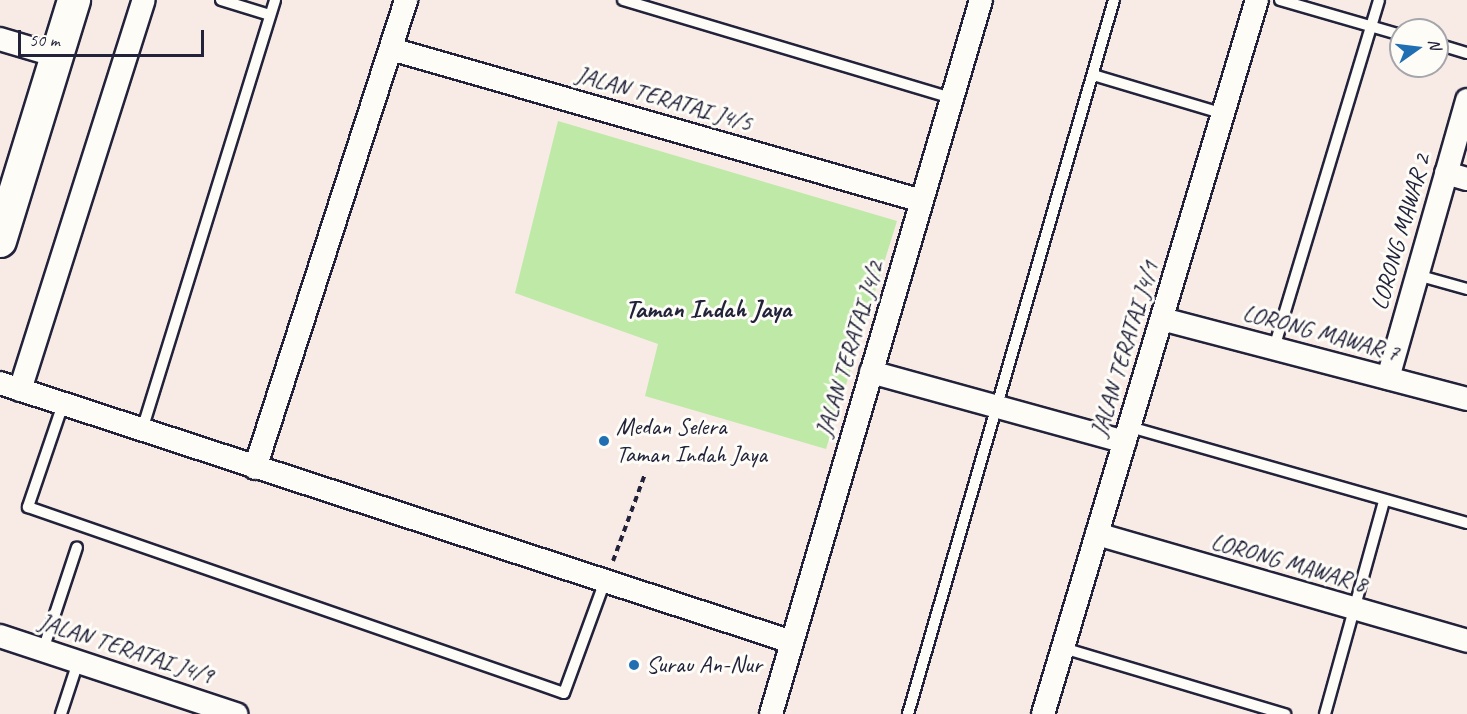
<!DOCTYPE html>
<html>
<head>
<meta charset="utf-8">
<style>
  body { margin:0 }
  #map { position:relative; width:1467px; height:714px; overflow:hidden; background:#f8ebe6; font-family:Caveat,sans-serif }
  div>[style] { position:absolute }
  .green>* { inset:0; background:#bee9a6 }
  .path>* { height:4px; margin-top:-2px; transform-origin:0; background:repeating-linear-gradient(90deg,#22223b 0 6px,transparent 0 10.5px) }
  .roads { filter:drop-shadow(2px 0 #22223b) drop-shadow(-2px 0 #22223b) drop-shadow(0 2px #22223b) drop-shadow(0 -2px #22223b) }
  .lane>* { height:10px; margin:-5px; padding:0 5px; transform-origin:5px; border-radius:5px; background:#fdfcf7 }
  .street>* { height:22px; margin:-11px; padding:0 11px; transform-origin:11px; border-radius:11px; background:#fdfcf7 }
  .secondary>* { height:32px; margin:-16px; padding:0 16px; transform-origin:16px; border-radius:16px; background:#fdfcf7 }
  .dots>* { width:16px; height:16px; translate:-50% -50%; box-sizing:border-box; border:3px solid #fdfcf7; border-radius:50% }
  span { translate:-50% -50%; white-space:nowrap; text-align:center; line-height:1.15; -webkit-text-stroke:6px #fdfcf7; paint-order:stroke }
  .street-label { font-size:24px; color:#22223b }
  .poi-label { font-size:24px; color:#22223b }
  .left { translate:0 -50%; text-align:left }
  .neighbourhood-label { font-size:26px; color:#22223b; font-weight:700 }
  .north { position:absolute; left:1389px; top:18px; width:60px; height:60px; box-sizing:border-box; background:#fdfcf7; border:2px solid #a5a5ac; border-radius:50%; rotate:76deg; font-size:16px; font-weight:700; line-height:24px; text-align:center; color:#22223b }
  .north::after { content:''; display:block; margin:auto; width:21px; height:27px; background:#1f6fb2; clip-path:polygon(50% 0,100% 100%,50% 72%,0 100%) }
  .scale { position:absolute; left:18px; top:30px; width:186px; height:27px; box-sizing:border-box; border:3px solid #22223b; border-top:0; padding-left:8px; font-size:18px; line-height:21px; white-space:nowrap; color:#22223b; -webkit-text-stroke:4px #fdfcf7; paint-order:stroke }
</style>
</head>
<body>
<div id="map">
  <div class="green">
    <i style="clip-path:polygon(558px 121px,897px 221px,826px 449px,645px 396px,658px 344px,515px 293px)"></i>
  </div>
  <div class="path">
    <i style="left:613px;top:561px;width:93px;rotate:-69.8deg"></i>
  </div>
  <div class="roads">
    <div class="lane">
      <i style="left:221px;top:0;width:51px;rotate:17deg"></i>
      <i style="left:623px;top:0;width:343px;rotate:16.6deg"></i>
      <i style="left:1280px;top:0;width:126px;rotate:16.1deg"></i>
      <i style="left:1437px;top:44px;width:31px;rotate:17deg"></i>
      <i style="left:1093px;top:75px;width:137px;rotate:16.6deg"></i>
      <i style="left:1417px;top:275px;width:52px;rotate:15.6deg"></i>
      <i style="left:1274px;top:348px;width:363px;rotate:-73.2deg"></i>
      <i style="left:63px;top:404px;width:109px;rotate:108.8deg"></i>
      <i style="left:28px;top:507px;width:567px;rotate:19.14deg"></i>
      <i style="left:564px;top:693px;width:119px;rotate:-69.9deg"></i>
      <i style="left:1130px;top:427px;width:350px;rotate:15.9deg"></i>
      <i style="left:142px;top:430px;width:450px;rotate:-72.8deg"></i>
      <i style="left:1063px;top:648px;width:232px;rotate:16.6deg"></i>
      <i style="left:43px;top:650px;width:108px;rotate:-71.7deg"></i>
      <i style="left:61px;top:714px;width:55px;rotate:-71.9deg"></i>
      <i style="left:908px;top:714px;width:743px;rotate:-73.91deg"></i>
      <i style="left:1325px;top:714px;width:221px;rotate:-74.5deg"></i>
    </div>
    <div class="street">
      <i style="left:0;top:39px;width:59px;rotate:16.6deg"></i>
      <i style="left:391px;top:49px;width:552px;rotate:15.97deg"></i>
      <i style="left:1446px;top:173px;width:22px;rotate:16deg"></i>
      <i style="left:1162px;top:319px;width:315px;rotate:14.7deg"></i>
      <i style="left:871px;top:372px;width:263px;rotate:15.4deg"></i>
      <i style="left:1388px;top:378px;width:289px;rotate:-74.1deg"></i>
      <i style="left:0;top:383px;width:833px;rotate:18.11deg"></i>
      <i style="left:20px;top:390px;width:409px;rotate:-72.4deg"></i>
      <i style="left:255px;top:468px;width:492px;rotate:-72.1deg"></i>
      <i style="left:1097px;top:534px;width:385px;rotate:16.1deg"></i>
      <i style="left:0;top:636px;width:249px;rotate:18.3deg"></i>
      <i style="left:771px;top:714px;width:744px;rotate:-73.61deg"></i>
      <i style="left:1043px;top:714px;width:745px;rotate:-73.32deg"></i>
    </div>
    <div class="secondary">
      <i style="left:0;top:241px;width:252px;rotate:-72.9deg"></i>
    </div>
  </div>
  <div class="dots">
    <i style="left:604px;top:441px;background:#1f6fb2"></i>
    <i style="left:634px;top:665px;background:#1f6fb2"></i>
  </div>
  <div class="street-label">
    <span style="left:664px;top:99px;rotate:16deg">JALAN TERATAI J4/5</span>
    <span style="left:1401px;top:232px;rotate:-74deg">LORONG MAWAR 2</span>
    <span style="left:1321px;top:333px;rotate:15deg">LORONG MAWAR 7</span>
    <span style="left:850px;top:349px;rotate:-73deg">JALAN TERATAI J4/2</span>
    <span style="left:1125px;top:349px;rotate:-73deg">JALAN TERATAI J4/1</span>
    <span style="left:1289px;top:563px;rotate:16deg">LORONG MAWAR 8</span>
    <span style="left:126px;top:649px;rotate:18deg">JALAN TERATAI J4/9</span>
  </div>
  <div class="poi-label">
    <span class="left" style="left:616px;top:441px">Medan Selera<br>Taman Indah Jaya</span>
    <span class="left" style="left:646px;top:665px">Surau An-Nur</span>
  </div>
  <div class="neighbourhood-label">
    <span style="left:708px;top:309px">Taman Indah Jaya</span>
  </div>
  <div class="north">N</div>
  <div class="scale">50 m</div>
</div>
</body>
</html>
